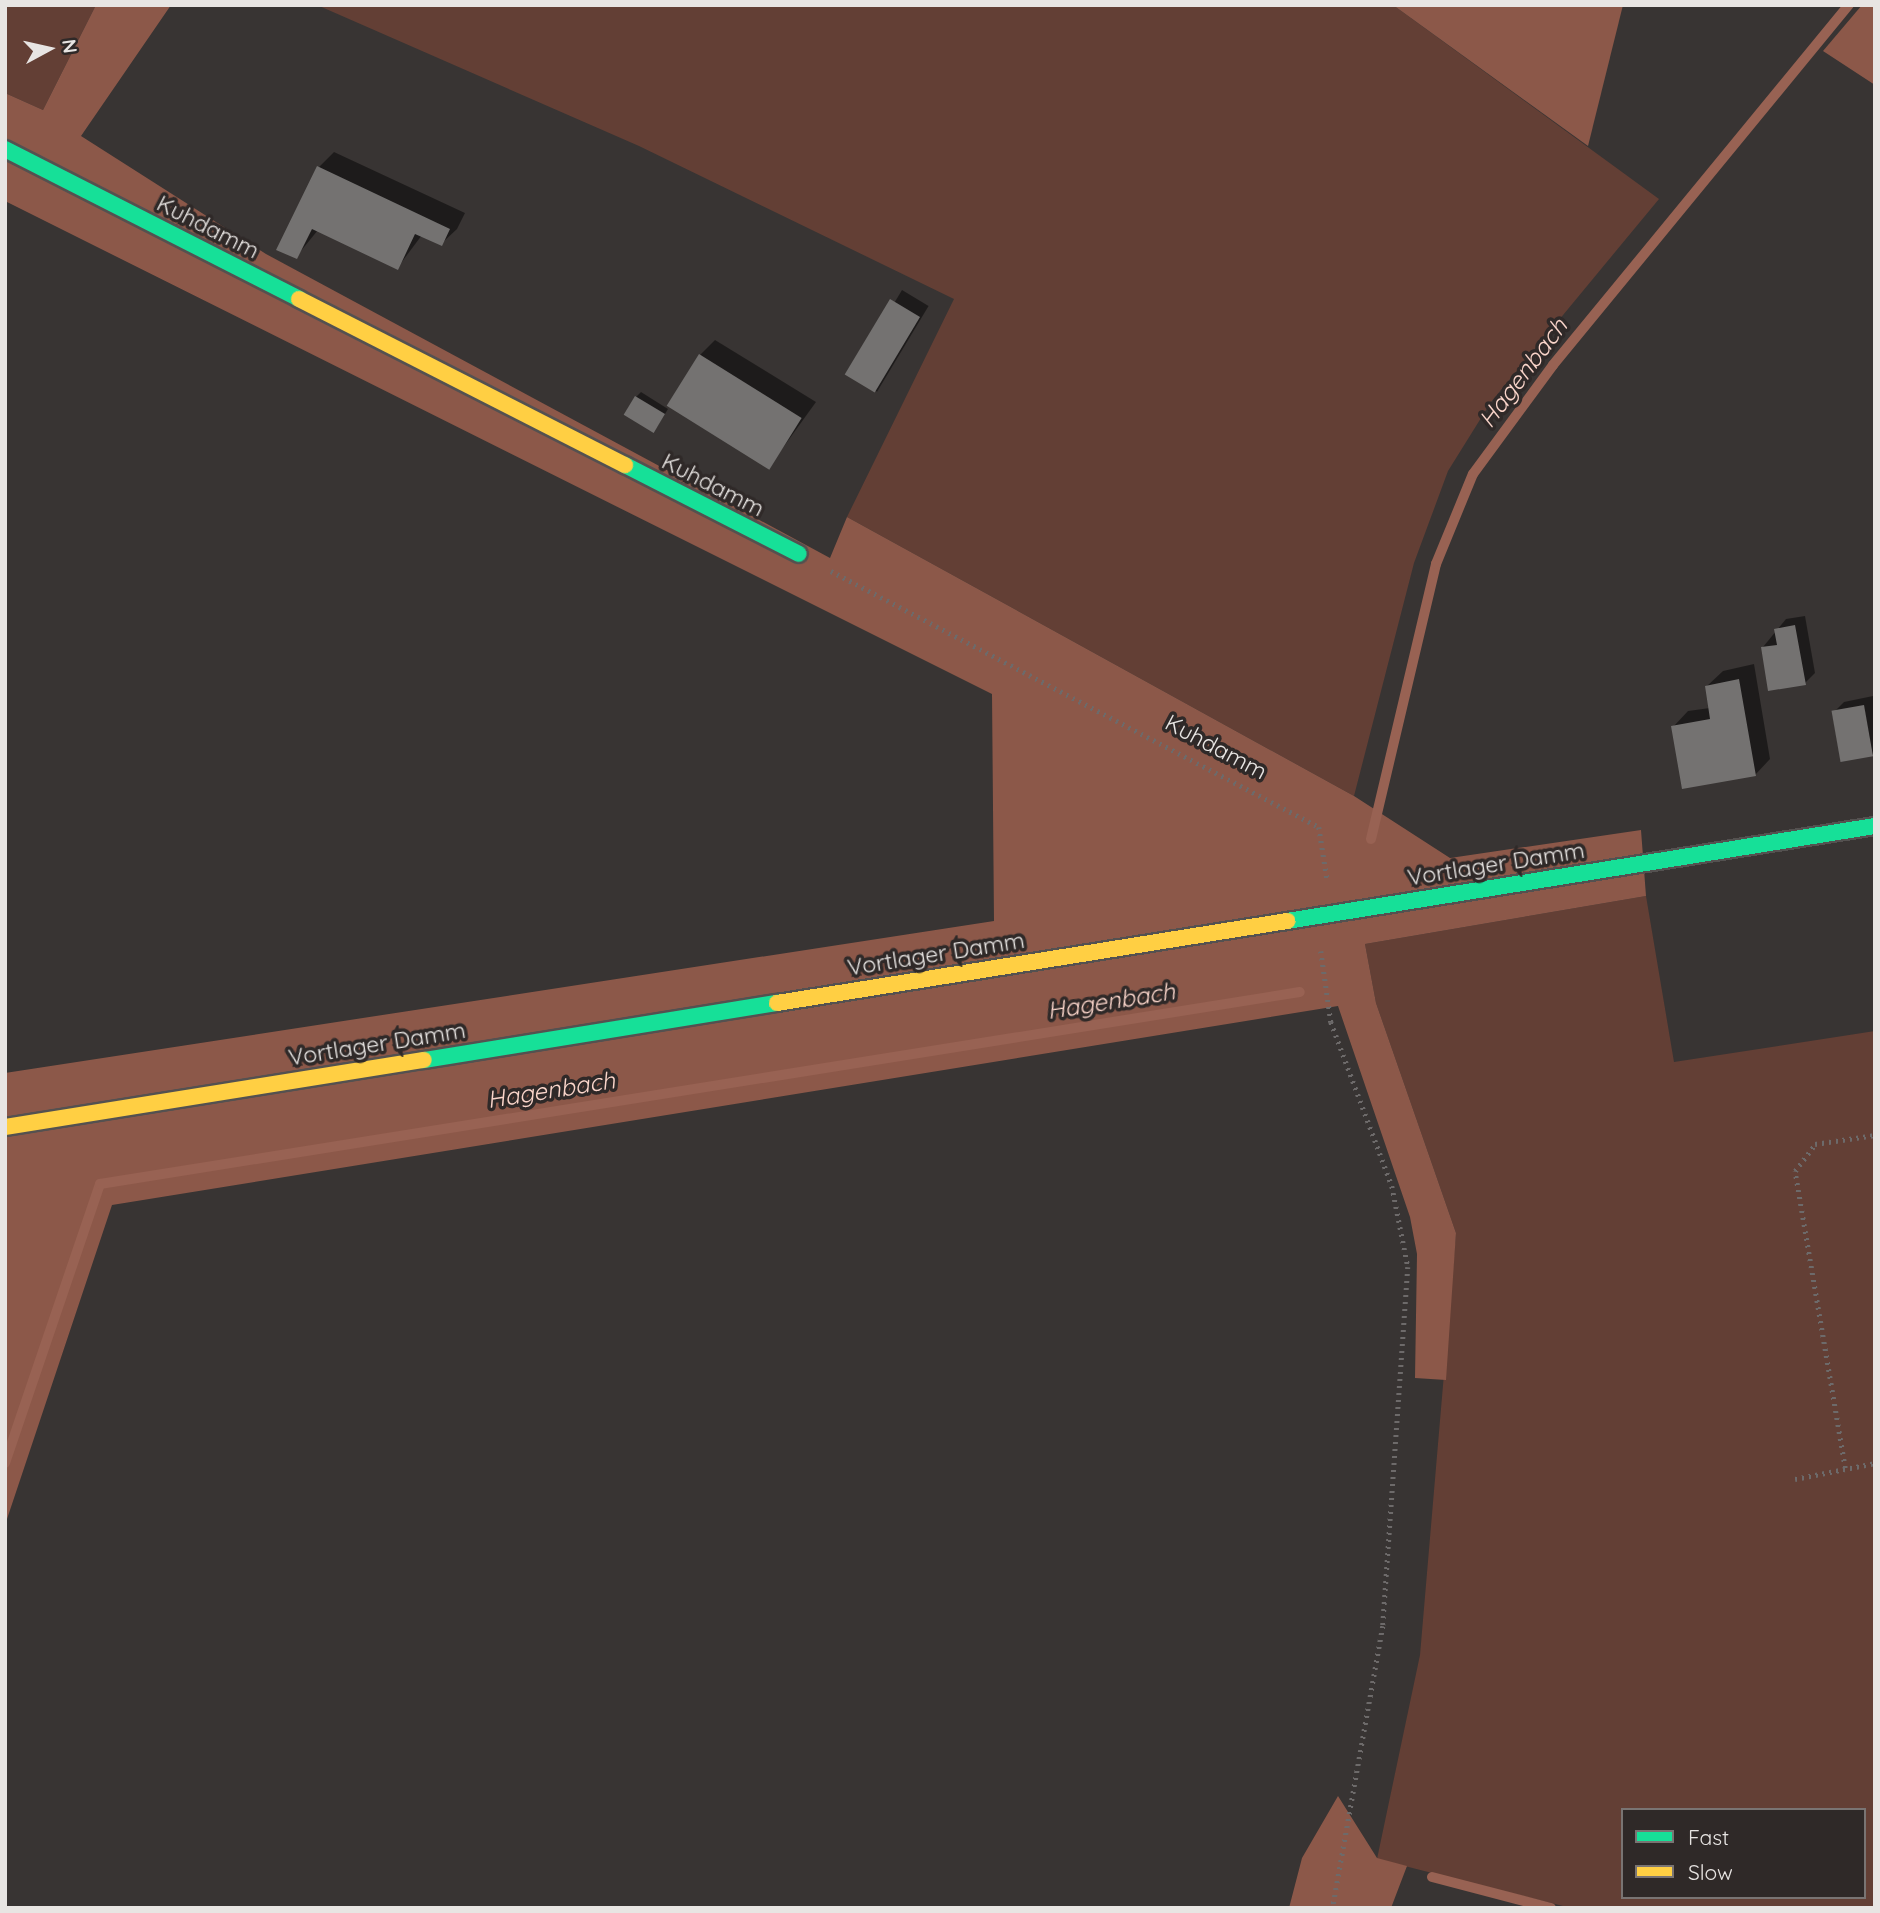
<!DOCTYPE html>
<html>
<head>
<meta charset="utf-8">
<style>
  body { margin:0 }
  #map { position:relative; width:1880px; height:1913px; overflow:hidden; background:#383433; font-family:Quicksand,sans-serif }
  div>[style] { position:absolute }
  .green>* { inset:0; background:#633f35 }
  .forest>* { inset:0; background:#8c5849 }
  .shadow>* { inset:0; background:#0007; transform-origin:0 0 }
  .stream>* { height:10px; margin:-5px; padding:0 5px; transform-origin:5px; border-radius:5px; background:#986253 }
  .building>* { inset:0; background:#747271; transform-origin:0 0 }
  .path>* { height:4.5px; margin-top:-2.25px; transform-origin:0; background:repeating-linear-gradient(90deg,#6d6a6a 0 2px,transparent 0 7px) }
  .roads { filter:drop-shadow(2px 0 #545150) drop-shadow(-2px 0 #545150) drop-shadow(0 2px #545150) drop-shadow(0 -2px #545150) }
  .fast>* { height:16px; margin:-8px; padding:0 8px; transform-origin:8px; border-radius:8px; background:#16e098 }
  .slow>* { height:16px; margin:-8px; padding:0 8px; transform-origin:8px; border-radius:8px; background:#ffcf43 }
  span { translate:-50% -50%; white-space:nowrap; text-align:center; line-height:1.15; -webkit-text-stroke:7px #2f2928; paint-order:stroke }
  .street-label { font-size:23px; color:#e8e5e3 }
  .water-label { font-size:24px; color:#fad5ca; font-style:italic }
  .frame { position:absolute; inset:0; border:7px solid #e8e5e3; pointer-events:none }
  .legend { position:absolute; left:1621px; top:1808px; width:245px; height:91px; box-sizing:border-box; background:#2f2928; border:2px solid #797473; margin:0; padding:9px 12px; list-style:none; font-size:21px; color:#e8e5e3 }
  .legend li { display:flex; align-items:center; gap:14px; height:35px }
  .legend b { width:35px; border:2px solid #797473 }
  .north { position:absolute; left:14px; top:14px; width:70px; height:70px; -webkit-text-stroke:5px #2f2928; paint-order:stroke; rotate:82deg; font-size:19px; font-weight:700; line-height:28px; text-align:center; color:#e8e5e3 }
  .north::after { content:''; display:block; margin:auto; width:24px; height:32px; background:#e8e5e3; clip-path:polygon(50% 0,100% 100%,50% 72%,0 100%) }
</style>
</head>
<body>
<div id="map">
  <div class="green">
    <i style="clip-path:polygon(5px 5px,96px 5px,43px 110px,5px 93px)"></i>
    <i style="clip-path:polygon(317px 5px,1393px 5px,1659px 199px,1491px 402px,1448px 471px,1414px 563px,1354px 796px,847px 517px,954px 299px,639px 146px)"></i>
    <i style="clip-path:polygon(evenodd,1646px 896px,1674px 1062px,1875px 1031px,1875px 1908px,1571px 1908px,1377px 1859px,1420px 1655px,1456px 1233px,1376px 1003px,1365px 944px,1646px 896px,1623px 1810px,1864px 1810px,1864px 1897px,1623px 1897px,1623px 1810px)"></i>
  </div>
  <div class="forest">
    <i style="clip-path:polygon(96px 5px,171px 5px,81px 136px,266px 254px,830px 558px,847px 517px,1354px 796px,1450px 858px,1641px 830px,1646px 896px,1365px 944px,1376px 1003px,1456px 1233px,1446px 1380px,1415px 1378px,1417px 1254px,1410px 1217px,1338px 1006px,112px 1205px,5px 1525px,5px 1073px,994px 921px,992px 694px,5px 201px,5px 93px,43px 110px)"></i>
    <i style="clip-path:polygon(1393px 5px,1623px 5px,1588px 146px)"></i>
    <i style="clip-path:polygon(1862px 5px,1875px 5px,1875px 85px,1823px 51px)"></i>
    <i style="clip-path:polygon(1338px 1796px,1377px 1858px,1407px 1866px,1391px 1908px,1289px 1908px,1302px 1858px)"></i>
  </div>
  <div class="shadow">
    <i style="clip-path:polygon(334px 152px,465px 213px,457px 229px,441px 244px,422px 235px,398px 267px,318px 230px,296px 257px,319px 167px)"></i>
    <i style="left:902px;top:290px;width:31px;height:100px;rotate:31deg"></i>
    <i style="clip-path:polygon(715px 340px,816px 402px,769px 467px,700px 355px)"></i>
    <i style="clip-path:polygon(641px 392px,668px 409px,657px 427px,636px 397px)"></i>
    <i style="clip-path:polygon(1805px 616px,1815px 673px,1805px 683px,1763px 647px,1786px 619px)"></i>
    <i style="clip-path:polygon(1754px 664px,1770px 759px,1755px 775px,1673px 727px,1688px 711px,1710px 708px,1707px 686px,1723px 671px)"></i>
    <i style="clip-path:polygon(1873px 696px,1875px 752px,1873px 755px,1834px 712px,1844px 702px)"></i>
  </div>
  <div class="stream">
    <i style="left:1371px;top:839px;width:283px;rotate:-76.7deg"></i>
    <i style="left:1436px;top:564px;width:97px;rotate:-67.7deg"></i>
    <i style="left:1473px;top:474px;width:135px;rotate:-53.7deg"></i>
    <i style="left:1553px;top:365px;width:466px;rotate:-50.6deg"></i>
    <i style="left:5px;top:1463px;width:295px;rotate:-71.2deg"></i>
    <i style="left:100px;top:1184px;width:1215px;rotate:-9.09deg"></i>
    <i style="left:1432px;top:1877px;width:123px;rotate:14.6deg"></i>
  </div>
  <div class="building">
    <i style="clip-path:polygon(317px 166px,450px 229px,442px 246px,415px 234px,398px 270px,312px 229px,297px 259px,276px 250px)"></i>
    <i style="left:890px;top:299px;width:35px;height:88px;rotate:31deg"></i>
    <i style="left:699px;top:354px;width:121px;height:61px;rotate:32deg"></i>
    <i style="left:635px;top:396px;width:35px;height:22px;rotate:31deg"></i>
    <i style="clip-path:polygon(1795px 625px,1806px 685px,1768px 691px,1761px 647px,1777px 645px,1774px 629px)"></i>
    <i style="clip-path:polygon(1739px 679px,1756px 776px,1682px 789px,1671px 726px,1710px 719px,1705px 686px)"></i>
    <i style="left:1864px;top:705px;width:52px;height:33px;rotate:80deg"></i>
  </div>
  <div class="path">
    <i style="left:831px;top:571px;width:551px;rotate:27.68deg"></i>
    <i style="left:1319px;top:827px;width:52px;rotate:81.1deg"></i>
    <i style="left:1321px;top:951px;width:72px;rotate:82deg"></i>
    <i style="left:1331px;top:1022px;width:175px;rotate:69.6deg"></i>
    <i style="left:1392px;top:1186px;width:83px;rotate:78.8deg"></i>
    <i style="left:1408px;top:1267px;width:360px;rotate:94deg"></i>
    <i style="left:1383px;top:1626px;width:286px;rotate:100.1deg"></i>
    <i style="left:1845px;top:1468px;width:301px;rotate:-99.6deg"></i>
    <i style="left:1795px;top:1171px;width:34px;rotate:-53deg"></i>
    <i style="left:1815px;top:1144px;width:61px;rotate:-8.5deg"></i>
    <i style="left:1795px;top:1479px;width:82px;rotate:-11.3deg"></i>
  </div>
  <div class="roads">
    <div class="fast">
      <i style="left:5px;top:149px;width:330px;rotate:27deg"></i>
      <i style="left:625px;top:465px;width:195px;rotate:27.1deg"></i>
      <i style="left:1287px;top:921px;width:596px;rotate:-9.18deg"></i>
      <i style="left:424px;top:1060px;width:358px;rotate:-9.2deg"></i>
    </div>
    <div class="slow">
      <i style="left:299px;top:299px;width:366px;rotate:27deg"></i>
      <i style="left:777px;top:1003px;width:517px;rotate:-9.13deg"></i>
      <i style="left:5px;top:1127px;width:424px;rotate:-9.1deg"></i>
    </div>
  </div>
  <div class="street-label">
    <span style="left:208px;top:227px;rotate:27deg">Kuhdamm</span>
    <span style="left:713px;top:485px;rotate:27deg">Kuhdamm</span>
    <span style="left:1216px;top:747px;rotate:28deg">Kuhdamm</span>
    <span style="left:1496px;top:864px;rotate:-9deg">Vortlager Damm</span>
    <span style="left:936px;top:954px;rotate:-9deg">Vortlager Damm</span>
    <span style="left:377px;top:1044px;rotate:-9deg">Vortlager Damm</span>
  </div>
  <div class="water-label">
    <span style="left:1523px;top:373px;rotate:-53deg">Hagenbach</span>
    <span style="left:1111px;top:1001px;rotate:-9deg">Hagenbach</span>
    <span style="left:551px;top:1090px;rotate:-9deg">Hagenbach</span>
  </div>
  <div class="frame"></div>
  <ul class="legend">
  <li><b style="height:9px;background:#16e098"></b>Fast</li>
  <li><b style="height:9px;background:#ffcf43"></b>Slow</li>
  </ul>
  <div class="north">N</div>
</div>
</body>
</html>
